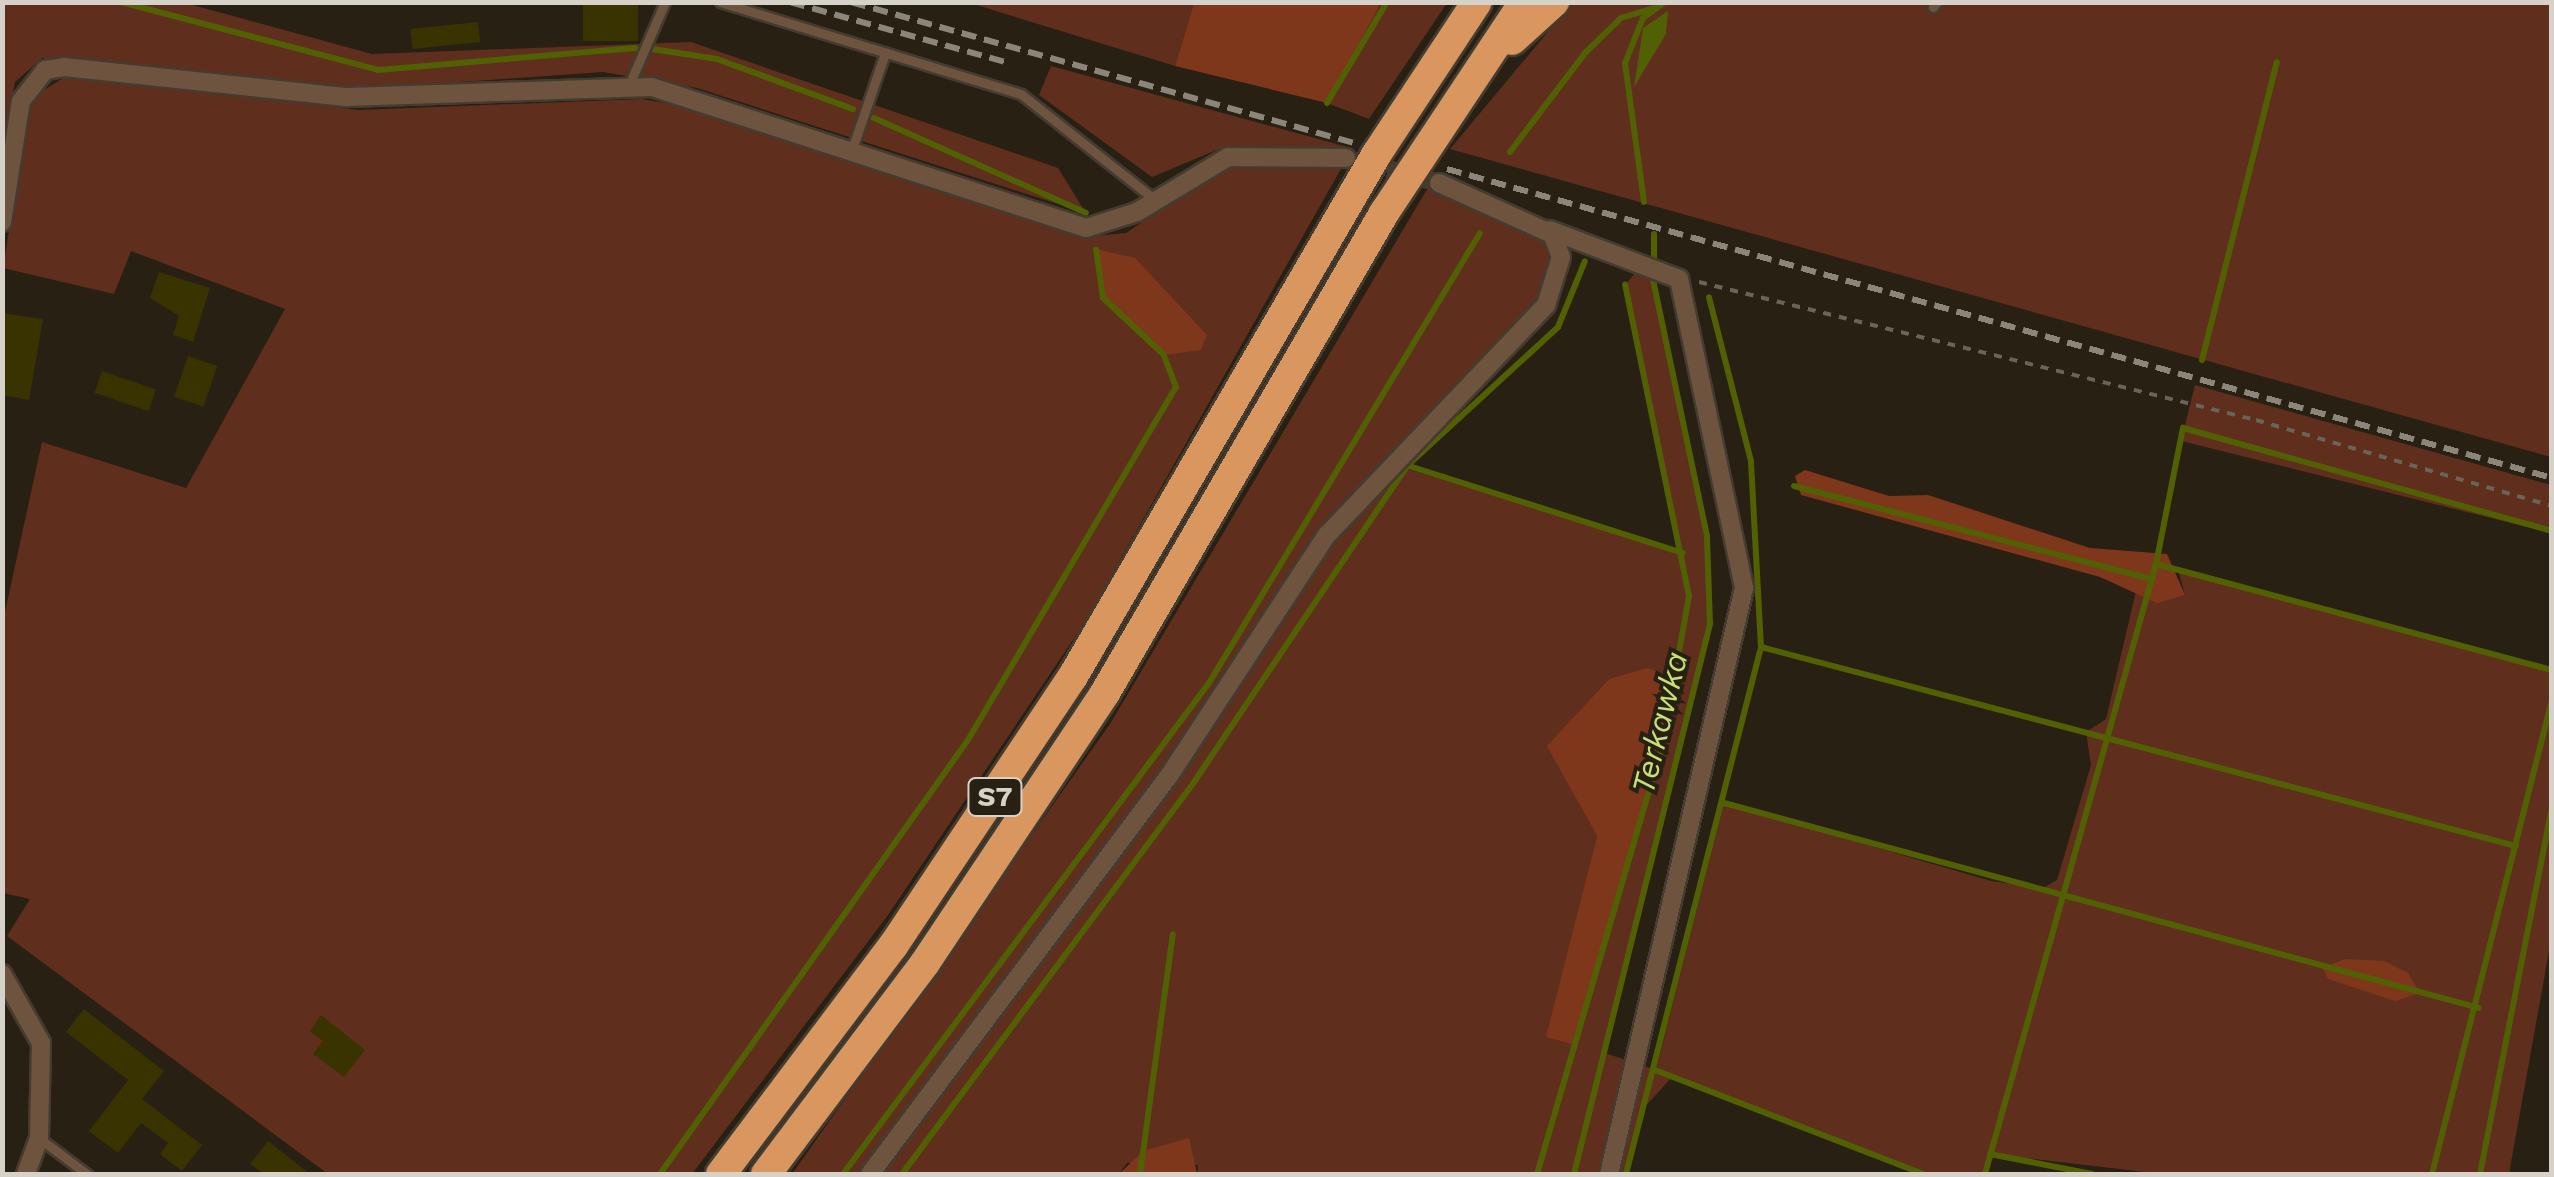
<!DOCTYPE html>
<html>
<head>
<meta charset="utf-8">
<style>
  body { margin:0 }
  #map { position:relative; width:2554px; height:1177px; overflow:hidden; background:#282013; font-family:"Work Sans",sans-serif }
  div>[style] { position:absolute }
  .green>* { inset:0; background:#5f2e1c }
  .forest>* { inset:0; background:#7f371c }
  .water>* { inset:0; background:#516003 }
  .stream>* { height:6px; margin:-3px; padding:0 3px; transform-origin:3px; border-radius:3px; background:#516003 }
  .building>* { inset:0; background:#393201; transform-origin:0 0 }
  .street-tunnel>* { height:18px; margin-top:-9px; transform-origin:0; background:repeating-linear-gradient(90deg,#423b2e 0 18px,transparent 0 27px) }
  .path>* { height:4px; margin-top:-2px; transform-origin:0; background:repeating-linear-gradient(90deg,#6a6358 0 8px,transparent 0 16px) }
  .roads { filter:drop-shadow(2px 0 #443c30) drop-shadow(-2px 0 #443c30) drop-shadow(0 2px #443c30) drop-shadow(0 -2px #443c30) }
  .lane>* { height:9px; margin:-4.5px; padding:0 4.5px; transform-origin:4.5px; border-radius:4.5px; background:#6e533e }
  .street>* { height:18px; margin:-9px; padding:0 9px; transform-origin:9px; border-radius:9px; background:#6e533e }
  .highway>* { height:30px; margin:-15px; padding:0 15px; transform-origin:15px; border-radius:15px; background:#d9975f }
  .rail>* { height:6px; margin-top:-3px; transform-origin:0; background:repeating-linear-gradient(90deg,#8b857a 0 15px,transparent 0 23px) }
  span { translate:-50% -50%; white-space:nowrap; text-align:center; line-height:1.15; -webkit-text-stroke:8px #282013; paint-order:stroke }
  .shield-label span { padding:2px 8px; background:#282013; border:2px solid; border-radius:8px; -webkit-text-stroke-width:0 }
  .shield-label { font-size:28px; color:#d7d2c9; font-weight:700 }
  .water-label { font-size:32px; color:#c7e073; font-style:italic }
  .frame { position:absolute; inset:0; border:5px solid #d7d2c9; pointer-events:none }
</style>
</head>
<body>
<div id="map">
  <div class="green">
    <i style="clip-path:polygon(3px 3px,185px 3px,372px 54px,691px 42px,1058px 168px,1086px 213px,697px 88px,603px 72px,345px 90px,42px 58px,15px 82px,3px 143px)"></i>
    <i style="clip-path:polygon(970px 3px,1194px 3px,1175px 66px)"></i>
    <i style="clip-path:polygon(1381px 3px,1447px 3px,1369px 119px,1327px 103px)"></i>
    <i style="clip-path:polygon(1572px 3px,2551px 3px,2551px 457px,1450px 149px)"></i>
    <i style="clip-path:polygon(1051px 66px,1351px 148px,1226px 146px,1152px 177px,1039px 95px)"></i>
    <i style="clip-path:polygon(68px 75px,358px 110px,642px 99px,704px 110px,1081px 237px,1126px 233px,1223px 168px,1342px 167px,1085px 622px,888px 915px,692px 1174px,328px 1174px,7px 936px,30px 899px,3px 893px,3px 621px,42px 442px,186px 488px,285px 309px,131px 251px,114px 294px,3px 268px,30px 99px)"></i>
    <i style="clip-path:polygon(evenodd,1429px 186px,1552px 234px,1555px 286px,1388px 463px,1683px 552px,1628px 313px,1625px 285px,1641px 266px,1653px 271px,1707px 536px,1710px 624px,1605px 1053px,1656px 1070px,1724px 803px,1991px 881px,2043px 888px,2057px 880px,2091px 765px,2086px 732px,2106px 719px,2136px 591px,2146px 599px,2185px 595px,2178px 570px,2551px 670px,2551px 940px,2509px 1174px,2162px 1174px,1991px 1154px,1985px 1174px,1923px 1174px,1672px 1077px,1641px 1111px,1626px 1174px,1197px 1174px,1198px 1165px,1127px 1163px,1119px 1174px,792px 1174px,1110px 724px,1429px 186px,1677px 678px,1547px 1037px,1597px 836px,1548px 746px,1609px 679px,1677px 678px)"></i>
    <i style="clip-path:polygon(2195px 385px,2551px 485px,2551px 533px,2181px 441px)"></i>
  </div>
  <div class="forest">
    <i style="clip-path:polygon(1194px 3px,1194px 2px,1381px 3px,1327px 103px,1175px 66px)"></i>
    <i style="clip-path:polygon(1096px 249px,1135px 258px,1207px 335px,1201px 350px,1164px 355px,1119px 317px,1103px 298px)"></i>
    <i style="clip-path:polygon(1805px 470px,1889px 496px,1928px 495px,2090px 548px,2167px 554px,2185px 595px,2157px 603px,2100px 577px,1801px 495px,1795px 476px)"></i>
    <i style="clip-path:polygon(1647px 668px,1677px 678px,1576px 1045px,1546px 1037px,1597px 836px,1547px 746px,1609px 679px)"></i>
    <i style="clip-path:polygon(2345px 959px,2384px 961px,2408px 973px,2420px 993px,2395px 1001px,2328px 979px,2323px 968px)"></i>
    <i style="clip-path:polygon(1189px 1138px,1197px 1174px,1119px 1174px,1143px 1151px)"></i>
  </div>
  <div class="water">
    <i style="clip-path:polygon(1668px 11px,1666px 34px,1634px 87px,1643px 28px)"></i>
  </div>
  <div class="stream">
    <i style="left:121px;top:2px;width:266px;rotate:14.8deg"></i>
    <i style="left:378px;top:70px;width:258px;rotate:-4.9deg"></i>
    <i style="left:652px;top:49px;width:66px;rotate:8.7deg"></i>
    <i style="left:717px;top:59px;width:145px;rotate:20.2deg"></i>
    <i style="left:1327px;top:103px;width:117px;rotate:-59.3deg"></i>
    <i style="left:874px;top:118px;width:232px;rotate:24.1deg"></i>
    <i style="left:1510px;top:152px;width:126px;rotate:-52.8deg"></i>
    <i style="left:1586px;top:52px;width:49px;rotate:-44.2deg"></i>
    <i style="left:1621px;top:18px;width:34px;rotate:-17deg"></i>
    <i style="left:1644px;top:202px;width:140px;rotate:-97.8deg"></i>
    <i style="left:1625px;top:63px;width:48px;rotate:-68.2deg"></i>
    <i style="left:1643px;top:18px;width:27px;rotate:-36deg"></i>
    <i style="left:1654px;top:234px;width:27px;rotate:90deg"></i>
    <i style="left:2202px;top:360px;width:307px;rotate:-75.9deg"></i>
    <i style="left:1409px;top:466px;width:287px;rotate:17.6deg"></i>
    <i style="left:1794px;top:486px;width:369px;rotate:14.6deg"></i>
    <i style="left:2156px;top:564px;width:410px;rotate:15deg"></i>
    <i style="left:1761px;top:647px;width:781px;rotate:14.77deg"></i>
    <i style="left:1724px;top:803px;width:782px;rotate:15.19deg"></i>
    <i style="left:1655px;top:1070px;width:287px;rotate:21.2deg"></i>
    <i style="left:1990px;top:1154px;width:104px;rotate:11.1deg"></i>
    <i style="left:660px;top:1174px;width:532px;rotate:-54.64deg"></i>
    <i style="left:968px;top:740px;width:410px;rotate:-59.5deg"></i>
    <i style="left:1176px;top:387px;width:34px;rotate:-111deg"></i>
    <i style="left:1164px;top:355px;width:83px;rotate:-136.9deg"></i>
    <i style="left:1103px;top:298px;width:49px;rotate:-98.1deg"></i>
    <i style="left:843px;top:1174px;width:612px;rotate:-53.3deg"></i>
    <i style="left:1209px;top:683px;width:525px;rotate:-58.94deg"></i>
    <i style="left:902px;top:1174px;width:492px;rotate:-53.3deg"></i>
    <i style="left:1196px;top:779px;width:379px;rotate:-56deg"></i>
    <i style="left:1408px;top:465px;width:204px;rotate:-42.6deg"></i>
    <i style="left:1558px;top:327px;width:71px;rotate:-67.8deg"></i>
    <i style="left:1140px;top:1174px;width:242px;rotate:-82.2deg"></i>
    <i style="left:1537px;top:1174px;width:450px;rotate:-73.7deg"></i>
    <i style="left:1663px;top:742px;width:148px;rotate:-79.9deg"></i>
    <i style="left:1689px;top:596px;width:318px;rotate:-101.6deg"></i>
    <i style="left:1574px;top:1174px;width:567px;rotate:-76.11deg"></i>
    <i style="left:1710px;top:624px;width:88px;rotate:-92deg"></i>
    <i style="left:1707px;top:536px;width:262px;rotate:-101.9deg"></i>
    <i style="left:1626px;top:1174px;width:544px;rotate:-75.63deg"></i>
    <i style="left:1761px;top:647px;width:186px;rotate:-93.1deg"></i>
    <i style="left:1751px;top:461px;width:169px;rotate:-104.4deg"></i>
    <i style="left:1985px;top:1174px;width:634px;rotate:-74.34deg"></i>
    <i style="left:2156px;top:564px;width:139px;rotate:-78.8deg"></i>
    <i style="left:2183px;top:428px;width:383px;rotate:15.6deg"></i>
    <i style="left:2432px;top:1174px;width:489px;rotate:-75.8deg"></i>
    <i style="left:2480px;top:1174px;width:375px;rotate:-78.9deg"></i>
  </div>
  <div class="building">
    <i style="left:583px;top:2px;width:55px;height:39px"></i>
    <i style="left:478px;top:22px;width:20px;height:68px;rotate:84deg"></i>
    <i style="clip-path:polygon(159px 272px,210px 288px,193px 342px,173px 335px,179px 316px,150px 298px)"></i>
    <i style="clip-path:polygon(2px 313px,43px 319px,29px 400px,2px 395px)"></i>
    <i style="left:188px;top:356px;width:31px;height:43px;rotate:19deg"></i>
    <i style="left:102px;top:371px;width:57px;height:23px;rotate:19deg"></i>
    <i style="clip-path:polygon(84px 1009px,164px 1071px,142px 1099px,202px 1145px,182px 1171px,160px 1154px,168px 1143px,141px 1123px,118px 1153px,89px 1131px,128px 1080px,66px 1032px)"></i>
    <i style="clip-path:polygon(321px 1015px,365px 1050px,344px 1077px,313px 1054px,323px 1041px,310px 1031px)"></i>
    <i style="clip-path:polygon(268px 1141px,310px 1174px,264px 1174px,250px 1164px)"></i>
  </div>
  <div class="street-tunnel">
    <i style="left:1362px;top:162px;width:80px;rotate:15.3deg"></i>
  </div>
  <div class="path">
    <i style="left:1699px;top:282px;width:574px;rotate:13.92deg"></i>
    <i style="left:2256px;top:420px;width:308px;rotate:16.2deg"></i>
  </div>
  <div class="roads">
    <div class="lane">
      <i style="left:720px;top:2px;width:315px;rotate:17deg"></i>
      <i style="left:1021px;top:94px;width:171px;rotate:38.3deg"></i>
      <i style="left:1933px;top:7px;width:6px;rotate:-51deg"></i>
      <i style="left:629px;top:85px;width:90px;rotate:-66.6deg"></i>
      <i style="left:852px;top:149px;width:102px;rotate:-71deg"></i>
      <i style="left:39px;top:1138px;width:60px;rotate:36.9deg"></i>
    </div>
    <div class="street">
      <i style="left:2px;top:222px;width:122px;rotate:-81.1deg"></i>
      <i style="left:21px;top:101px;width:39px;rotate:-52deg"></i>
      <i style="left:45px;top:70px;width:19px;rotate:-9deg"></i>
      <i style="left:64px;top:67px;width:285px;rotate:6.1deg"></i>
      <i style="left:347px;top:97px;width:305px;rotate:-1.9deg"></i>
      <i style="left:652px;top:87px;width:456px;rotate:18deg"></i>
      <i style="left:1086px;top:228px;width:53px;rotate:-17.4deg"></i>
      <i style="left:1137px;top:212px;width:106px;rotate:-31.1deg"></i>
      <i style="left:1228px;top:157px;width:118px;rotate:0.5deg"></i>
      <i style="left:1550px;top:230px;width:138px;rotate:20.8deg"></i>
      <i style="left:1679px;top:279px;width:316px;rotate:78.1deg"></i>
      <i style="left:1744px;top:588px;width:601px;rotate:102.97deg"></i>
      <i style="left:2px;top:974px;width:79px;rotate:60.5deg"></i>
      <i style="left:41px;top:1043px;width:95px;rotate:91.2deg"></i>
      <i style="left:39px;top:1138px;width:38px;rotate:110deg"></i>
      <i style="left:870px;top:1174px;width:498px;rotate:-53.1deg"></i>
      <i style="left:1169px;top:776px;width:288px;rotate:-56.8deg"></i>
      <i style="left:1327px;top:535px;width:318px;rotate:-46.4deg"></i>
      <i style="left:1546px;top:305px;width:50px;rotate:-72.6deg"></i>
      <i style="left:1561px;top:257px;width:25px;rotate:-111deg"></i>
      <i style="left:1552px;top:234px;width:124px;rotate:-155.7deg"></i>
    </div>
    <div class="highway">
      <i style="left:1512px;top:40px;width:57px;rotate:-42.1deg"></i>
      <i style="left:721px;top:1174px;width:286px;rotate:-53deg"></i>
      <i style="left:893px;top:946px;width:322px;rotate:-56.3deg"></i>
      <i style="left:1072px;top:678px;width:605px;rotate:-59.83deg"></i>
      <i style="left:1376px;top:155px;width:183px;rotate:-56.6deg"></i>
      <i style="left:766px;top:1174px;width:264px;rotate:-53deg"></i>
      <i style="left:925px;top:963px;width:324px;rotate:-56.3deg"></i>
      <i style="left:1105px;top:693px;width:555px;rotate:-59.83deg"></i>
      <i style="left:1384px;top:213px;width:253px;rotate:-56.4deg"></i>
    </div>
  </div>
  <div class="rail">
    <i style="left:790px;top:2px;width:223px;rotate:15.6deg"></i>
    <i style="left:851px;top:2px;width:522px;rotate:15.66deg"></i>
    <i style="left:1447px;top:169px;width:1147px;rotate:15.62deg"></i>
  </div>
  <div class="shield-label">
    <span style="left:995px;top:797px">S7</span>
  </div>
  <div class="water-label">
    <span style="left:1660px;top:723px;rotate:-76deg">Terkawka</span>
  </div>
  <div class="frame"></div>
</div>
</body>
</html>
